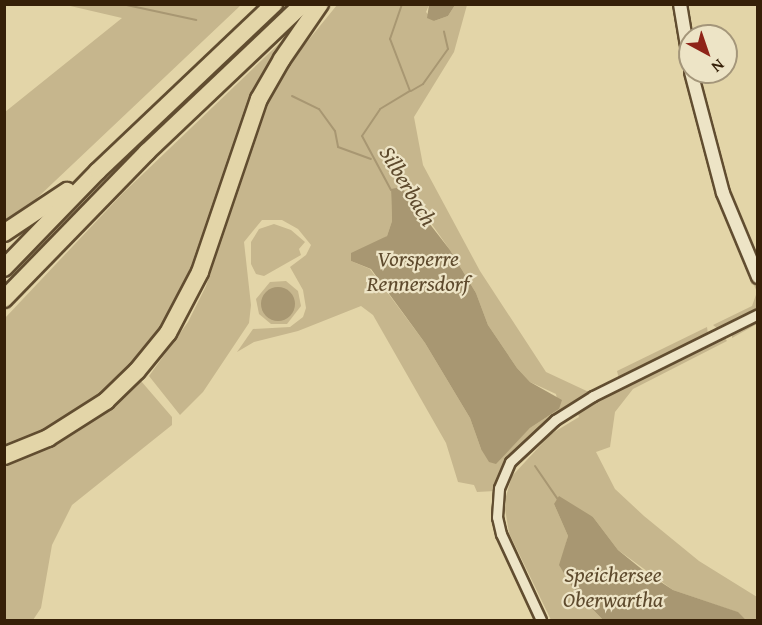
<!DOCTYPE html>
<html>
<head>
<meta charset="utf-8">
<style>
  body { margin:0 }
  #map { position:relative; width:762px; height:625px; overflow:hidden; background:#e3d5a8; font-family:"Gentium Book Plus",serif }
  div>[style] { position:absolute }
  .green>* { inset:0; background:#c6b68d }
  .water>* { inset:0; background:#a89772 }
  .round { border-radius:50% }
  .stream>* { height:2px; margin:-1px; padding:0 1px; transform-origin:1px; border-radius:1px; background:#a89772 }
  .roads { filter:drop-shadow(2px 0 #614d30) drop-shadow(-2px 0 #614d30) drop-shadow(0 2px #614d30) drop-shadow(0 -2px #614d30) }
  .minor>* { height:9px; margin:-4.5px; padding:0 4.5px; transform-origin:4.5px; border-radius:4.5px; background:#ede4c6 }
  .tertiary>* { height:12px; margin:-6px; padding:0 6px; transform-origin:6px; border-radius:6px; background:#ede4c6 }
  .motorway>* { height:16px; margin:-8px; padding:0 8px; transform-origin:8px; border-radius:8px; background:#e3d5a8 }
  span { translate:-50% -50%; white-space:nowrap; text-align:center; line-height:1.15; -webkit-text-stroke:4.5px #ede4c6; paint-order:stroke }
  .water-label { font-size:22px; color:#5e4a2d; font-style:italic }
  .frame { position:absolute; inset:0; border:6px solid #362008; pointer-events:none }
  .north { position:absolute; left:678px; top:24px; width:60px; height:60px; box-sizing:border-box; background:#ede4c6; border:2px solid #a4967a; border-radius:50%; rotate:140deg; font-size:16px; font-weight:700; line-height:24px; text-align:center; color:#362008 }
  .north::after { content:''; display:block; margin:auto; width:21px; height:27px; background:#8f2418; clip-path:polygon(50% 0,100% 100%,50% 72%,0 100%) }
</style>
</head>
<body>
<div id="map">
  <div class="green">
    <i style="clip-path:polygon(66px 5px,241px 5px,36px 199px,5px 222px,5px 112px,122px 18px)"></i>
    <i style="clip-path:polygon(evenodd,337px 5px,429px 5px,426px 12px,434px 21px,448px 16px,455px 5px,467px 5px,454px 52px,414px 117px,423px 165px,480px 271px,546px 372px,591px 393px,541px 427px,514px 453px,495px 491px,477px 492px,474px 485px,458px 482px,446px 443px,373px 315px,361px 306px,298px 331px,254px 342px,237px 352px,253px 329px,290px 327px,303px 317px,306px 308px,303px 290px,290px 267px,306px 255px,311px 245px,298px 229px,282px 220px,262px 220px,244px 242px,251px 305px,249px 323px,203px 392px,180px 415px,149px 376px,188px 322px,206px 286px,271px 95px,289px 64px,337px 5px,391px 189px,416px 202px,450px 250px,476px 293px,488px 325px,517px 368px,530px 382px,556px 394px,559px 409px,530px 428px,512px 446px,481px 449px,470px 418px,425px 343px,370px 269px,351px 261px,387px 236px,392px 221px,391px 189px)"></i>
    <i style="clip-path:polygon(288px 35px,187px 286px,150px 347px,112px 387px,70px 419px,5px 450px,5px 318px,123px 193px)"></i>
    <i style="clip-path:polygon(680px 37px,744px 257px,757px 283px,757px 308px,718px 329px,713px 325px,752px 306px,757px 292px,734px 240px,706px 156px)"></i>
    <i style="clip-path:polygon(274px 224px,291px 230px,305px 242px,299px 249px,301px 255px,264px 276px,256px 274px,251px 264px,251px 242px,259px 229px)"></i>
    <i style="clip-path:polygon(286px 281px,298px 291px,301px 306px,287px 324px,271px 324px,259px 314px,256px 299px,270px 282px)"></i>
    <i style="clip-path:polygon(757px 318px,757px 324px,732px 338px,732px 331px)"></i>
    <i style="clip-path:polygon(707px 327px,708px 334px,619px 379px,617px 371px)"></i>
    <i style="clip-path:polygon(723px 335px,727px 341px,633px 389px,615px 412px,610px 447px,596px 452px,615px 489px,644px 516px,699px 561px,757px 597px,757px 620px,746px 620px,737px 612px,673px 590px,618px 550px,593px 517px,554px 504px,568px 536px,560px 566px,574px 590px,603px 620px,551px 620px,509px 533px,504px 503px,512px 476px,551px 434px,579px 417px,577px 410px)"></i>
    <i style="clip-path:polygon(141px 381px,172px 417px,172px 425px,72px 505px,52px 545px,41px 608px,33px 620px,5px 620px,5px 466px,54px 446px,79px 431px)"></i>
  </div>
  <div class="water">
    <i style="clip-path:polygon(429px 5px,429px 4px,455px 5px,448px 16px,434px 21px,427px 18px)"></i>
    <i style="clip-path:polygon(401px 187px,450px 250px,476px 293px,488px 325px,517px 368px,530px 382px,562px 400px,559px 409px,530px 428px,496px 464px,489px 462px,481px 449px,470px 418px,425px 343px,371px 269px,351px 261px,351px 253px,387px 236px,392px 221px,391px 189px)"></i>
    <i class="round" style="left:261px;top:287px;width:34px;height:34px"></i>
    <i style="clip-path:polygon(559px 496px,593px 517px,618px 550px,644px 571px,673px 590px,738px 612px,746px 620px,603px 620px,574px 590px,559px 565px,568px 536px,554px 504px)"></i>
  </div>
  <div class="stream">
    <i style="left:122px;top:4px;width:76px;rotate:12.2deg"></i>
    <i style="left:411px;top:91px;width:14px;rotate:-30deg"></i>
    <i style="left:423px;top:84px;width:43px;rotate:-54.5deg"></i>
    <i style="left:448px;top:49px;width:18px;rotate:-103deg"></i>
    <i style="left:292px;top:96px;width:30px;rotate:26deg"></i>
    <i style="left:319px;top:109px;width:27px;rotate:54deg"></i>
    <i style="left:335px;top:131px;width:16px;rotate:79deg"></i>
    <i style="left:338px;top:147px;width:35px;rotate:20deg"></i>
    <i style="left:391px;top:190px;width:61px;rotate:-118.2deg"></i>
    <i style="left:362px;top:136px;width:32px;rotate:-56deg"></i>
    <i style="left:380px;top:109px;width:35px;rotate:-31deg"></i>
    <i style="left:410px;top:91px;width:56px;rotate:-111deg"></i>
    <i style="left:390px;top:39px;width:37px;rotate:-71deg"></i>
    <i style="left:535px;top:466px;width:42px;rotate:55.6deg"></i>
  </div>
  <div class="roads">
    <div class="minor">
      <i style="left:541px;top:620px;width:95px;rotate:-114.9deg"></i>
      <i style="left:501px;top:534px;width:17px;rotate:-103deg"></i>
      <i style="left:497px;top:517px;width:29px;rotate:-86deg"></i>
      <i style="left:499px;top:488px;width:28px;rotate:-67deg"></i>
      <i style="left:510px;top:462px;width:62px;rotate:-43deg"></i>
      <i style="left:555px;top:420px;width:45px;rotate:-32.3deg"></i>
      <i style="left:593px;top:396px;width:184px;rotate:-26.4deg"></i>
    </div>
    <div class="tertiary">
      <i style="left:680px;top:4px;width:61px;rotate:80.5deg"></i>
      <i style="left:691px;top:72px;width:125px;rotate:75.2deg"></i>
      <i style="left:723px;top:193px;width:91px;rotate:67.4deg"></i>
    </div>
    <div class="motorway">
      <i style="left:4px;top:233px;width:76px;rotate:-33.7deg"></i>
      <i style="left:4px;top:268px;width:135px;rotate:-45.9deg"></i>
      <i style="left:98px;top:171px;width:243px;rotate:-43.5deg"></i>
      <i style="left:4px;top:299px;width:205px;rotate:-45.8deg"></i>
      <i style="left:147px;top:152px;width:215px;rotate:-43.5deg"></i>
      <i style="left:4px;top:456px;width:48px;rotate:-22.2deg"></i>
      <i style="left:48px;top:438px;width:69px;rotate:-32.5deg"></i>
      <i style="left:106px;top:401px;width:43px;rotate:-44.1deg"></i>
      <i style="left:137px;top:371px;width:49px;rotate:-50.8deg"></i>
      <i style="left:168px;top:333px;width:69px;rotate:-62.3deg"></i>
      <i style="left:200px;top:272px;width:183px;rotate:-71.2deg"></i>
      <i style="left:259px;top:99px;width:46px;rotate:-60.1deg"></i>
      <i style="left:282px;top:59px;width:67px;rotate:-55.4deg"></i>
    </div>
  </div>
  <div class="water-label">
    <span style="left:408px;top:186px;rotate:59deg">Silberbach</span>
    <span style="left:418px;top:271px">Vorsperre<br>Rennersdorf</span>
    <span style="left:613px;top:587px">Speichersee<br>Oberwartha</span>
  </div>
  <div class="frame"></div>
  <div class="north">N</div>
</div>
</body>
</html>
